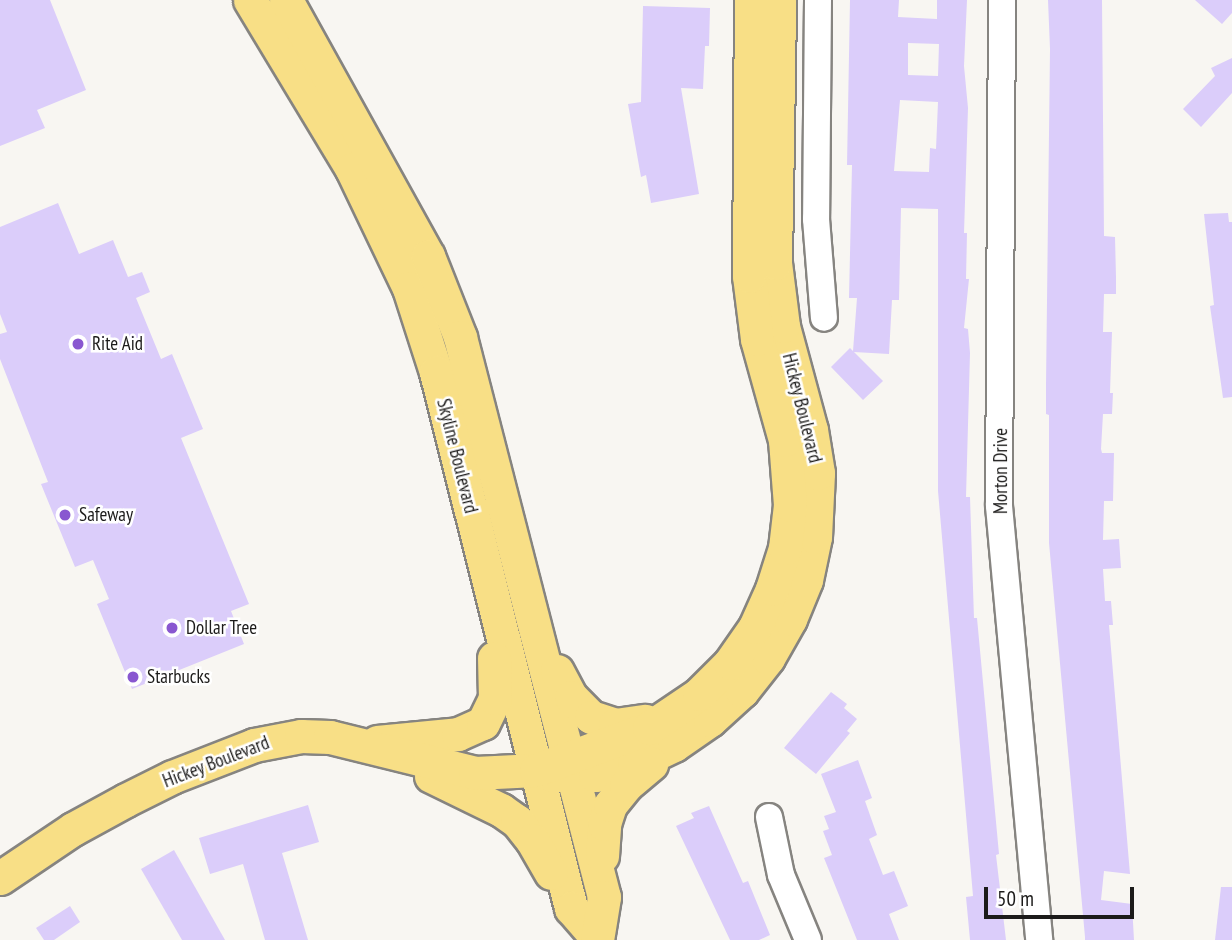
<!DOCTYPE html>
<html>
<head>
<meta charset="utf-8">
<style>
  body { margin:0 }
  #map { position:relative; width:1232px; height:940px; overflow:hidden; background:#f8f6f2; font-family:"PT Sans Narrow",sans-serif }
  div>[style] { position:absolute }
  .building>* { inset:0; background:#dbcdfa }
  .roads { filter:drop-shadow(2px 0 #868480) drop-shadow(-2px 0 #868480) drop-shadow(0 2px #868480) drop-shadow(0 -2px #868480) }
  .minor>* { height:26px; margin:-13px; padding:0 13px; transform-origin:13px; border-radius:13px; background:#fff }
  .major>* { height:33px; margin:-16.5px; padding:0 16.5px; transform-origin:16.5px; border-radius:16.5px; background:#f8df86 }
  .dots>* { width:19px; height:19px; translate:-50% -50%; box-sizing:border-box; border:4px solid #fff; border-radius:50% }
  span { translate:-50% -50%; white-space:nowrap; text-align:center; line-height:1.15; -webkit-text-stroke:5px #fff; paint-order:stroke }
  .poi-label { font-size:19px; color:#1c1b1a }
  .left { translate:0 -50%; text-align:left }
  .street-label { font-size:19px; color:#1c1b1a }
  .scale { position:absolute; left:984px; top:887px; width:150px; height:32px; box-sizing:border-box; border:4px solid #1c1b1a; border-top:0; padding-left:9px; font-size:21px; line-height:24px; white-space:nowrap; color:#1c1b1a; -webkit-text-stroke:5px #fff; paint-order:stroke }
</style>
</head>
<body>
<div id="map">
  <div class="building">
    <i style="clip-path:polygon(0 0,50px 0,86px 90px,37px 110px,45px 128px,0 146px)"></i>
    <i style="clip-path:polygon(evenodd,850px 0,899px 0,898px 17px,937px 19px,937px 0,967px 0,964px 66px,968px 108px,964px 233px,967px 233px,966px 279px,969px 279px,964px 328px,968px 329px,970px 353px,966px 497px,970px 497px,974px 618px,977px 618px,999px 854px,996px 855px,1006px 940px,970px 940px,966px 897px,973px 896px,938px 491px,938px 209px,901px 208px,899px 300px,892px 300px,889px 354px,854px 352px,883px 381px,863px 400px,831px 367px,850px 348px,853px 351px,857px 298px,849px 298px,852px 165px,847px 165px,850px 0,908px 43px,939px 44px,938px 76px,908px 75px,908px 43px,850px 0,900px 100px,938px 102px,936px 149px,930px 148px,929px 172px,894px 171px,900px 100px)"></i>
    <i style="clip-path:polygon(1048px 0,1102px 0,1104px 236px,1115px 237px,1116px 277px,1116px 294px,1104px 294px,1103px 332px,1112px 332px,1110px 393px,1113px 393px,1112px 414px,1103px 414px,1101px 449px,1102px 453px,1114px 453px,1113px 501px,1104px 501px,1103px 540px,1119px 539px,1121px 568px,1103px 569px,1105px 601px,1111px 601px,1113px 625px,1109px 625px,1130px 874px,1104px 871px,1101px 900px,1132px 904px,1134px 940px,1085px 940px,1085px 937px,1049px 543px,1049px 415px,1046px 414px,1046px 385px,1050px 49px)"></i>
    <i style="clip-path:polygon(1195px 0,1232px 0,1232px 13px,1222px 24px)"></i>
    <i style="clip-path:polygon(643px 6px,710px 8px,709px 46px,705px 46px,703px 89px,681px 88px,699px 194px,651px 203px,646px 175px,641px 177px,628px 104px,641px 102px)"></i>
    <i style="clip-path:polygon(1232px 58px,1232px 93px,1201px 127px,1183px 109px,1215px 76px,1211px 68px)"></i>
    <i style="clip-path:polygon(58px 203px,79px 254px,113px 240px,128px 277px,142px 272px,150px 292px,136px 298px,161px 359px,172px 354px,203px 429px,181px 438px,249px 604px,231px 611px,244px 644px,132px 689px,97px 604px,109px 599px,93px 560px,75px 567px,41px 484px,48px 482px,0 359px,0 334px,7px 332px,0 314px,0 227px)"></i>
    <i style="clip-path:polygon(1228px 213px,1229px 222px,1232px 222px,1232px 397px,1223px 398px,1210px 306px,1214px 305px,1204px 214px)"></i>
    <i style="clip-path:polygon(831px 692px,847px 704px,844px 708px,857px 719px,847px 731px,850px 733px,816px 774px,784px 748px)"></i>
    <i style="clip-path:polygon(858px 760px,872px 798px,865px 801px,877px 835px,869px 839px,883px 875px,894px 871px,908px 906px,889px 914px,899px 940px,857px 940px,824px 858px,832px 855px,823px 831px,829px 829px,824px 816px,836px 812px,821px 774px)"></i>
    <i style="clip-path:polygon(308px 805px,319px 842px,282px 853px,308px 940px,265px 940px,243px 864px,210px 874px,199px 838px)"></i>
    <i style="clip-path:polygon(709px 806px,743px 883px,748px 881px,770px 935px,759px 940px,730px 940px,676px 826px,694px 818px,691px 813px)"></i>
    <i style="clip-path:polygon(174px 850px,225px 940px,182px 940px,141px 869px)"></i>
    <i style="clip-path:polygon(1221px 887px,1232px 887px,1232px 940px,1215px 940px)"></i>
    <i style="clip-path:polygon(70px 906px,80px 922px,54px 940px,44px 940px,36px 928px)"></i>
  </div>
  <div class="roads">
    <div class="minor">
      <i style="left:818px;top:0;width:219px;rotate:90.5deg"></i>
      <i style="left:816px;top:219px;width:99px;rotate:85.4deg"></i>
      <i style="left:1002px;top:0;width:506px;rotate:90.34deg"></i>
      <i style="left:999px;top:506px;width:436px;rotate:84.7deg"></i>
      <i style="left:769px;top:817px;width:59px;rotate:78.3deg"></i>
      <i style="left:781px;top:875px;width:70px;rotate:67.4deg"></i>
    </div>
    <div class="major">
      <i style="left:250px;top:0;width:197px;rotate:58.9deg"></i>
      <i style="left:352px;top:169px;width:132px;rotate:64.4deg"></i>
      <i style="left:409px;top:288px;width:88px;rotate:72.2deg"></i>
      <i style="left:436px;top:372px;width:553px;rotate:75.86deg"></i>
      <i style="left:571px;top:908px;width:38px;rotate:49deg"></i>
      <i style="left:286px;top:0;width:293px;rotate:61deg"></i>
      <i style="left:428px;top:256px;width:87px;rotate:68.4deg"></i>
      <i style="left:460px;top:337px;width:578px;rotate:75.58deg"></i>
      <i style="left:604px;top:897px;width:44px;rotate:99.2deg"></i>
      <i style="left:557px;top:671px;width:30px;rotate:62deg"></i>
      <i style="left:571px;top:697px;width:28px;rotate:45deg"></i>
      <i style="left:591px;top:717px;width:25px;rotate:18deg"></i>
      <i style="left:615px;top:725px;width:30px;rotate:-8deg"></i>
      <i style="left:377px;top:742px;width:81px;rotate:-5.6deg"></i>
      <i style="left:458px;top:734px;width:27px;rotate:-24deg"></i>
      <i style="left:483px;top:723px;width:28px;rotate:-64deg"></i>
      <i style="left:495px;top:698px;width:40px;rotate:-91.4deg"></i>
      <i style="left:551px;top:775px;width:44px"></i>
      <i style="left:595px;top:775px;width:41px;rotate:-15.8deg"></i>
      <i style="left:634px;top:764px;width:44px;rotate:-25.4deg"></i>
      <i style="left:674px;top:745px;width:44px;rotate:-34.8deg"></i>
      <i style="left:710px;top:720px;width:43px;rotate:-42.2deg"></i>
      <i style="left:742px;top:691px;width:42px;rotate:-51.8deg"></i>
      <i style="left:768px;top:658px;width:45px;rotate:-60.6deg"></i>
      <i style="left:790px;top:619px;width:42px;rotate:-67.7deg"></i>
      <i style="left:806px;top:580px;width:44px;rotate:-78.2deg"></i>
      <i style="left:815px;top:537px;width:64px;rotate:-87.3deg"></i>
      <i style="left:818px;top:473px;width:44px;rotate:-99.2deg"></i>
      <i style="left:811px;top:430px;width:108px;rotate:-105.1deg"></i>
      <i style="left:783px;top:326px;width:64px;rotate:-97.2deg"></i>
      <i style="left:775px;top:263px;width:263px;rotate:-89.1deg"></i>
      <i style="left:431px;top:776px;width:78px;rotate:25.9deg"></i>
      <i style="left:501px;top:810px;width:19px;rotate:35deg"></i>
      <i style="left:517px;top:821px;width:24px;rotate:52deg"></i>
      <i style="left:532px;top:840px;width:38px;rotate:60deg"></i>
      <i style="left:602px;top:856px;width:32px;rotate:-86deg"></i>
      <i style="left:604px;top:824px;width:20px;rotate:-72deg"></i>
      <i style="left:610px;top:805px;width:26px;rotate:-51deg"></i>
      <i style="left:626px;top:785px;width:33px;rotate:-40deg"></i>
      <i style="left:0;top:878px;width:88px;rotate:-33.9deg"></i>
      <i style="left:73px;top:829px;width:60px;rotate:-28.7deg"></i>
      <i style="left:126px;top:800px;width:51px;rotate:-26.6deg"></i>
      <i style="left:172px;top:777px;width:88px;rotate:-21.3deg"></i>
      <i style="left:254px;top:745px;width:48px;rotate:-10.8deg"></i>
      <i style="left:301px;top:736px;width:29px;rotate:2deg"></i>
      <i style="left:330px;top:737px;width:149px;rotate:13.9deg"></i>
      <i style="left:475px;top:773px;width:61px;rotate:-2.8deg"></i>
      <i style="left:536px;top:770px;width:121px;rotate:-20.4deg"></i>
      <i style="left:649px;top:728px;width:60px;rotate:-34.2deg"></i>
      <i style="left:699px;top:694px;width:44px;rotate:-45deg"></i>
      <i style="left:730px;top:663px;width:44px;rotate:-55.2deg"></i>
      <i style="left:755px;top:627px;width:42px;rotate:-65.9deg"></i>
      <i style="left:772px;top:589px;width:43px;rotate:-72.4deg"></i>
      <i style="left:785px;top:548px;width:43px;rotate:-83.4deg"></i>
      <i style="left:790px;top:505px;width:65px;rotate:-94.4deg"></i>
      <i style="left:785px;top:440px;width:105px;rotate:-105.5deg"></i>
      <i style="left:757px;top:339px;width:64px;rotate:-97.2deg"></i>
      <i style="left:749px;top:276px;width:276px;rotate:-89.6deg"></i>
    </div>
  </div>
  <div class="dots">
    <i style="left:78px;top:344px;background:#8957d0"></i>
    <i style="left:65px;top:515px;background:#8957d0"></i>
    <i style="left:172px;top:628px;background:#8957d0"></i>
    <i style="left:133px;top:677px;background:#8957d0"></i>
  </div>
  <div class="poi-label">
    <span class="left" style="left:92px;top:344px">Rite Aid</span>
    <span class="left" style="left:79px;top:515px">Safeway</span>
    <span class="left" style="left:186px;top:628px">Dollar Tree</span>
    <span class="left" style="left:147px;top:677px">Starbucks</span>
  </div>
  <div class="street-label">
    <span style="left:802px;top:408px;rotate:76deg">Hickey Boulevard</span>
    <span style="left:457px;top:456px;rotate:76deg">Skyline Boulevard</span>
    <span style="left:1001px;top:471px;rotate:-90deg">Morton Drive</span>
    <span style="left:216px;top:762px;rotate:-21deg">Hickey Boulevard</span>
  </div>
  <div class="scale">50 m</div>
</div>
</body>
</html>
